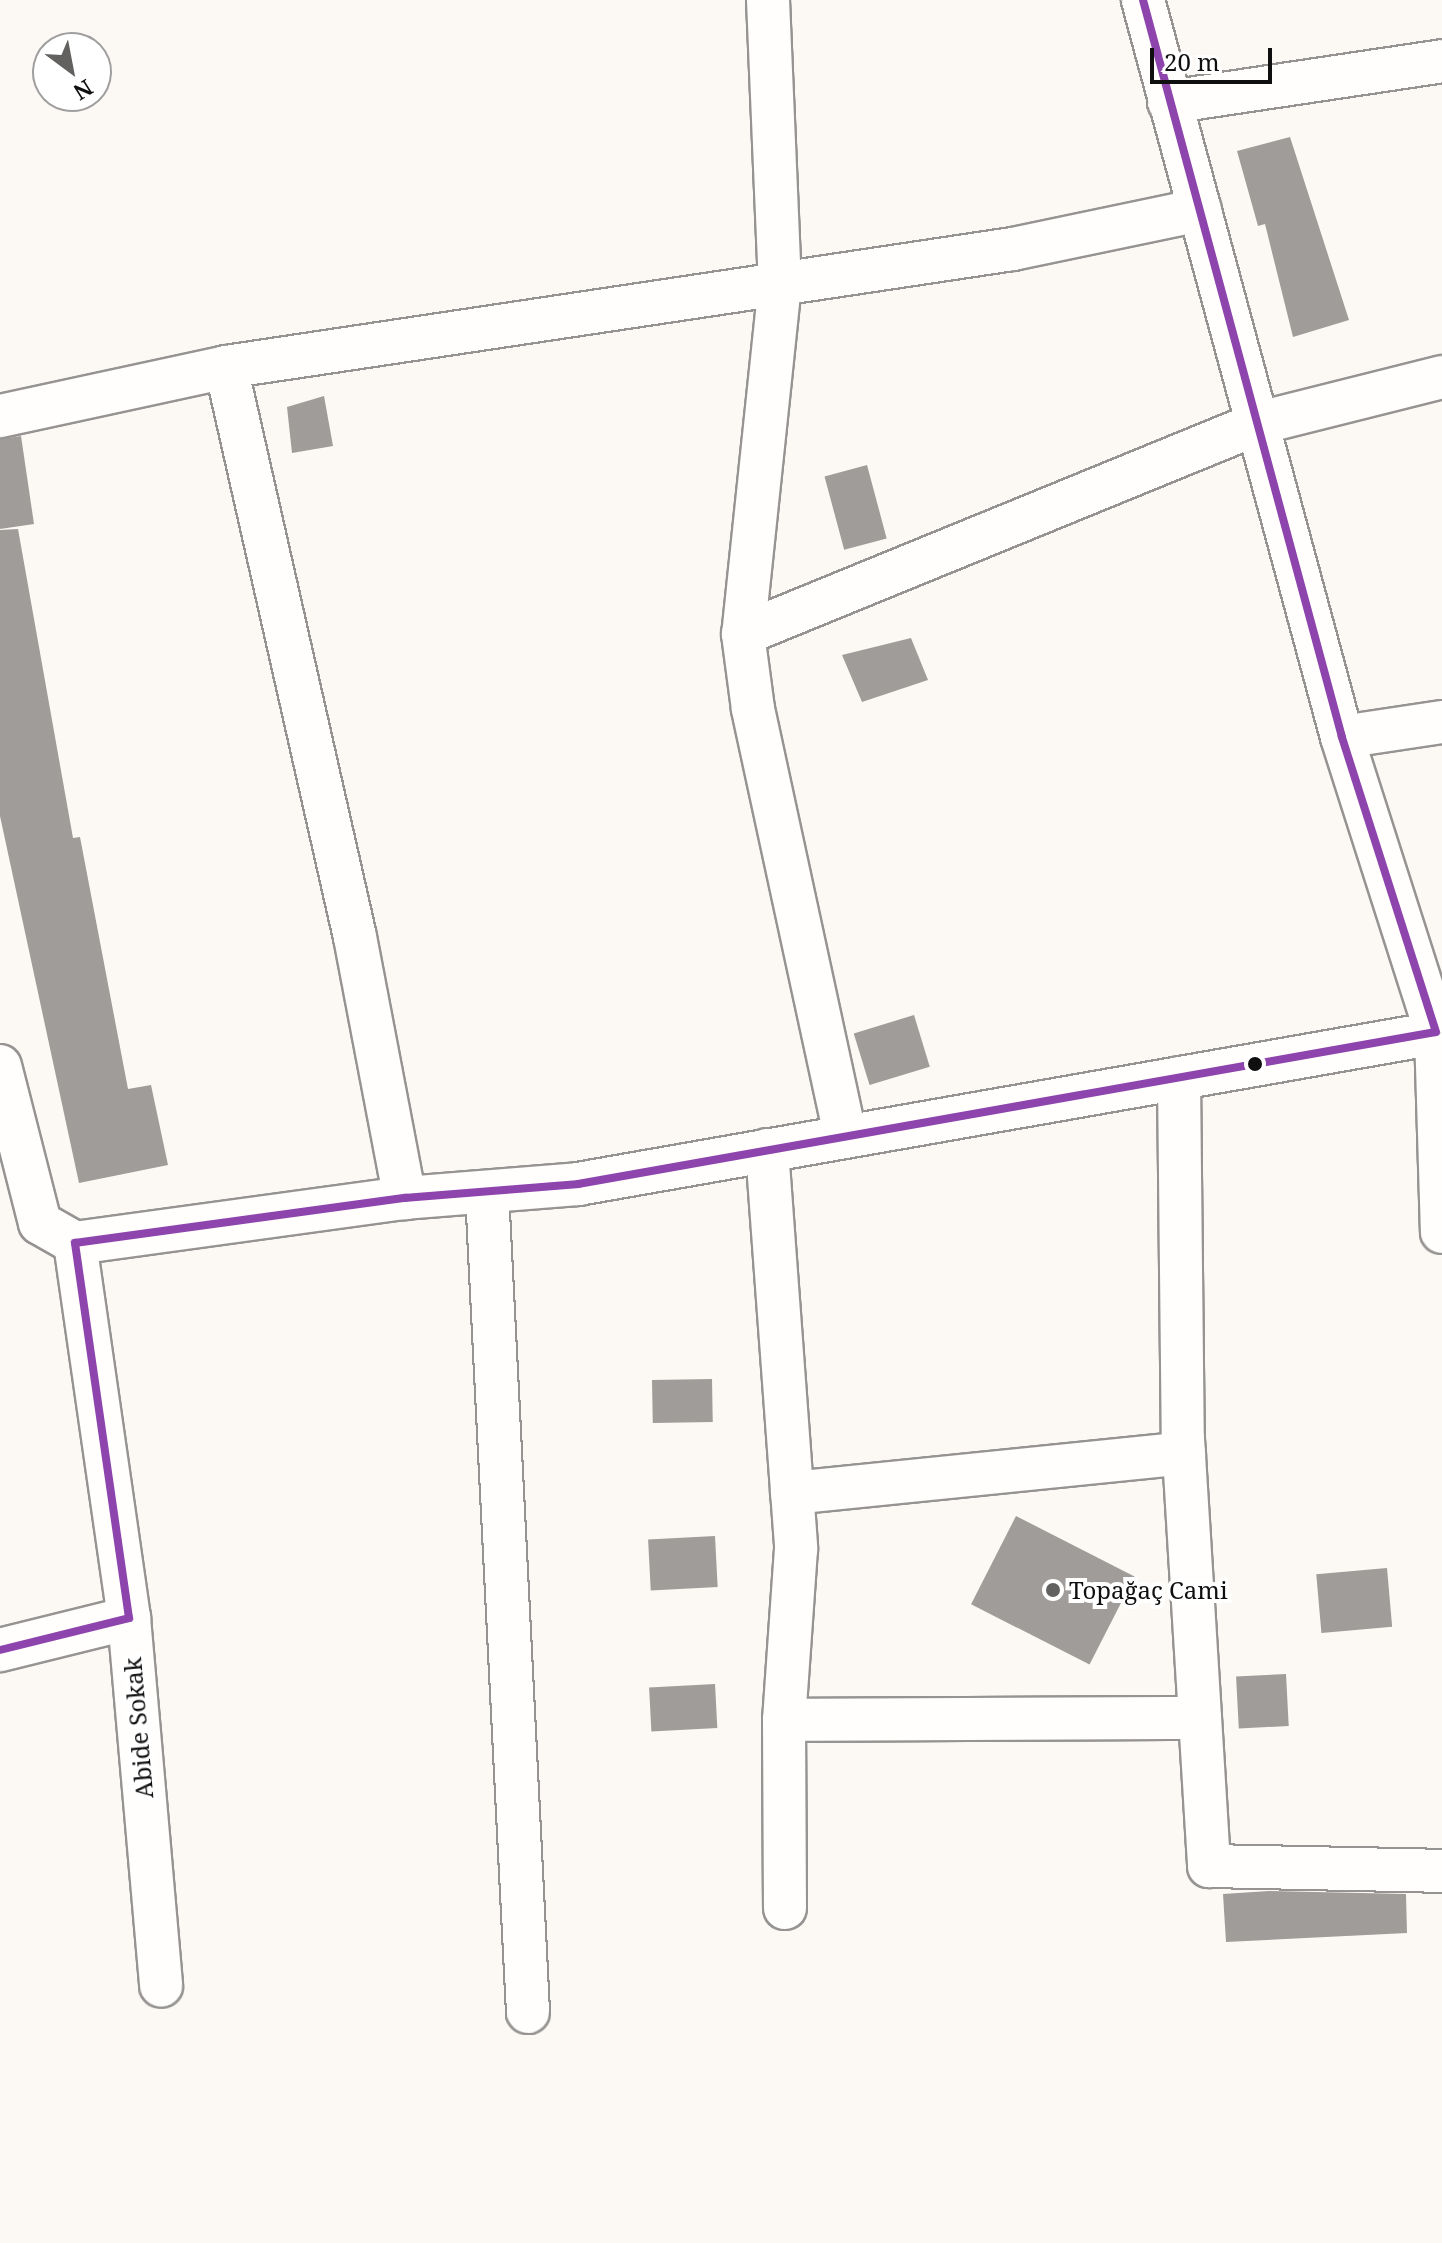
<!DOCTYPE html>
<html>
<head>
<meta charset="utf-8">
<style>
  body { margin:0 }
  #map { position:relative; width:1442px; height:2243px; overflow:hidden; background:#fcf9f4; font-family:"Noto Serif",serif }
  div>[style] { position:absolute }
  .building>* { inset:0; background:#9f9c99; transform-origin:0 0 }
  .roads { filter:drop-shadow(2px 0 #969492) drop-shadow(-2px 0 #969492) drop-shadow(0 2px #969492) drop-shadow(0 -2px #969492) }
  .minor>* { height:42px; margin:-21px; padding:0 21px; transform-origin:21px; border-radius:21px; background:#fffefd }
  .bus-1>* { height:8px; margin:-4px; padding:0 4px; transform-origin:4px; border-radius:4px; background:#8e44ad }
  .dots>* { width:22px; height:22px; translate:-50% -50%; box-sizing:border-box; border:4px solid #fff; border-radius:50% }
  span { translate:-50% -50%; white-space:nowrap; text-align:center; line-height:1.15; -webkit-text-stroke:8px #fff; paint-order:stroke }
  .poi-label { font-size:24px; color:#0f0f0f }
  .left { translate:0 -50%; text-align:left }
  .street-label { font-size:24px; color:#0f0f0f }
  .north { position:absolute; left:32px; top:32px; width:80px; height:80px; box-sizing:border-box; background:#fff; border:2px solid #9f9f9f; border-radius:50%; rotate:148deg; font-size:22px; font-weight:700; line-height:32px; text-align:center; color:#0f0f0f }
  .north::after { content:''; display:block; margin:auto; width:28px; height:36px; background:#62615f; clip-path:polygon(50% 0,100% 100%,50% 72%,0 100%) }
  .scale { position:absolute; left:1150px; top:48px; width:122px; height:36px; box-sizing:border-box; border:4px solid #0f0f0f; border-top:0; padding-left:10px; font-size:24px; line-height:28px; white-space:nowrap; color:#0f0f0f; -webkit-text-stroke:6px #fff; paint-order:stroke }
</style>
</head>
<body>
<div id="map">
  <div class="building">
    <i style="clip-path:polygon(1290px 137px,1349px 320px,1293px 337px,1265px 224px,1258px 226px,1237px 151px)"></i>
    <i style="clip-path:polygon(324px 396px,333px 446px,292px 453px,287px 407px)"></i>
    <i style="clip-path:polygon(21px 436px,34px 524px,0 529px,0 439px)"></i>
    <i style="left:867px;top:465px;width:76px;height:44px;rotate:75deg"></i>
    <i style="clip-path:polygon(18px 529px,73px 838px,80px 837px,128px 1089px,151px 1085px,168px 1165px,79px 1183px,0 816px,0 530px)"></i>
    <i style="clip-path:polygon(911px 638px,928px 680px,862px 702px,842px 655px)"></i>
    <i style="left:914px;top:1015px;width:54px;height:63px;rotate:73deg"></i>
    <i style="left:712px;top:1379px;width:43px;height:60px;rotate:89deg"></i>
    <i style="left:1016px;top:1516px;width:133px;height:99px;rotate:27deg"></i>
    <i style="left:715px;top:1536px;width:51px;height:67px;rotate:87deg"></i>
    <i style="left:1387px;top:1568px;width:59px;height:71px;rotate:85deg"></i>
    <i style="left:1286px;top:1674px;width:52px;height:50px;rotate:87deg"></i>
    <i style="left:715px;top:1684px;width:44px;height:66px;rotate:87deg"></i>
    <i style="clip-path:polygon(1269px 1891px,1406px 1894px,1407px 1933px,1226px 1942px,1223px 1894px)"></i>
  </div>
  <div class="roads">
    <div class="minor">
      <i style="left:768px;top:0;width:284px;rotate:87.6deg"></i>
      <i style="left:780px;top:284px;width:352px;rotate:96deg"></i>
      <i style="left:743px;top:634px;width:76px;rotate:82.4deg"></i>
      <i style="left:753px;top:709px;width:437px;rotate:77.8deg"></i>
      <i style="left:1143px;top:0;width:763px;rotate:74.89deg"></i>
      <i style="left:1342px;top:737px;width:310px;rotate:72.3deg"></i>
      <i style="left:1436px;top:1032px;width:200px;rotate:88.3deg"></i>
      <i style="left:1169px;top:102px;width:276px;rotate:-8.5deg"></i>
      <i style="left:226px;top:367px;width:584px;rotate:77.25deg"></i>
      <i style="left:355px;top:937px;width:266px;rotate:79.2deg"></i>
      <i style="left:0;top:416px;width:231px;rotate:-12.2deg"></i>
      <i style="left:226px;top:367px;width:796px;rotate:-8.53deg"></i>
      <i style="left:1013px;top:249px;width:191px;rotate:-11.8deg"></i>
      <i style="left:743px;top:634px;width:557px;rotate:-22.24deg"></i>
      <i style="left:1259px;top:423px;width:189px;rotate:-14.1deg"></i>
      <i style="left:1342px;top:737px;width:101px;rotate:-8.5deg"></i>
      <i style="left:0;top:1066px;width:162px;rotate:75.7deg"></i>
      <i style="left:40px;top:1223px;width:40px;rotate:29.7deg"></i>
      <i style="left:1179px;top:1078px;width:361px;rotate:89.4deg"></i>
      <i style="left:1183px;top:1439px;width:428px;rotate:86.5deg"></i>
      <i style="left:1209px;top:1866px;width:233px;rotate:1.2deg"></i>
      <i style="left:767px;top:1150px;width:400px;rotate:85.8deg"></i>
      <i style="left:796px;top:1549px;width:171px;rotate:94deg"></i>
      <i style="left:784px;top:1720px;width:188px;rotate:89.7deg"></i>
      <i style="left:487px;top:1192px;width:821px;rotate:87.14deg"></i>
      <i style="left:75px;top:1243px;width:333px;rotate:-7.8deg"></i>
      <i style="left:405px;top:1198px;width:174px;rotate:-4.6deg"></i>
      <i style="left:578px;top:1184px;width:877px;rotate:-9.98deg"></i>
      <i style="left:75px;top:1243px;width:379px;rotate:81.8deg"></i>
      <i style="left:129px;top:1618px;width:369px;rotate:85deg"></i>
      <i style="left:792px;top:1493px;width:394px;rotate:-5.8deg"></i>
      <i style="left:0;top:1650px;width:133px;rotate:-13.9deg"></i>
      <i style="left:784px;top:1720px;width:416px;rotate:-0.3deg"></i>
    </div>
  </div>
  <div class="bus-1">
    <i style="left:0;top:1650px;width:133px;rotate:-13.9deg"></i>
    <i style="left:129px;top:1618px;width:379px;rotate:-98.2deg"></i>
    <i style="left:75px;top:1243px;width:333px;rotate:-7.8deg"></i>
    <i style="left:405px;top:1198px;width:174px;rotate:-4.6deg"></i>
    <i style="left:578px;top:1184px;width:871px;rotate:-10.05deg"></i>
    <i style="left:1436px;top:1032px;width:310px;rotate:-107.7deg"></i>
    <i style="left:1342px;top:737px;width:763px;rotate:-105.11deg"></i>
  </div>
  <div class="dots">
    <i style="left:1255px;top:1064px;background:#0f0f0f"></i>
    <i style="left:1053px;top:1590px;background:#62615f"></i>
  </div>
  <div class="poi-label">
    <span class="left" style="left:1069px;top:1590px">Topağaç Cami</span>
  </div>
  <div class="street-label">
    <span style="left:138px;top:1728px;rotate:-95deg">Abide Sokak</span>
  </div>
  <div class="north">N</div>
  <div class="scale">20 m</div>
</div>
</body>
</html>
